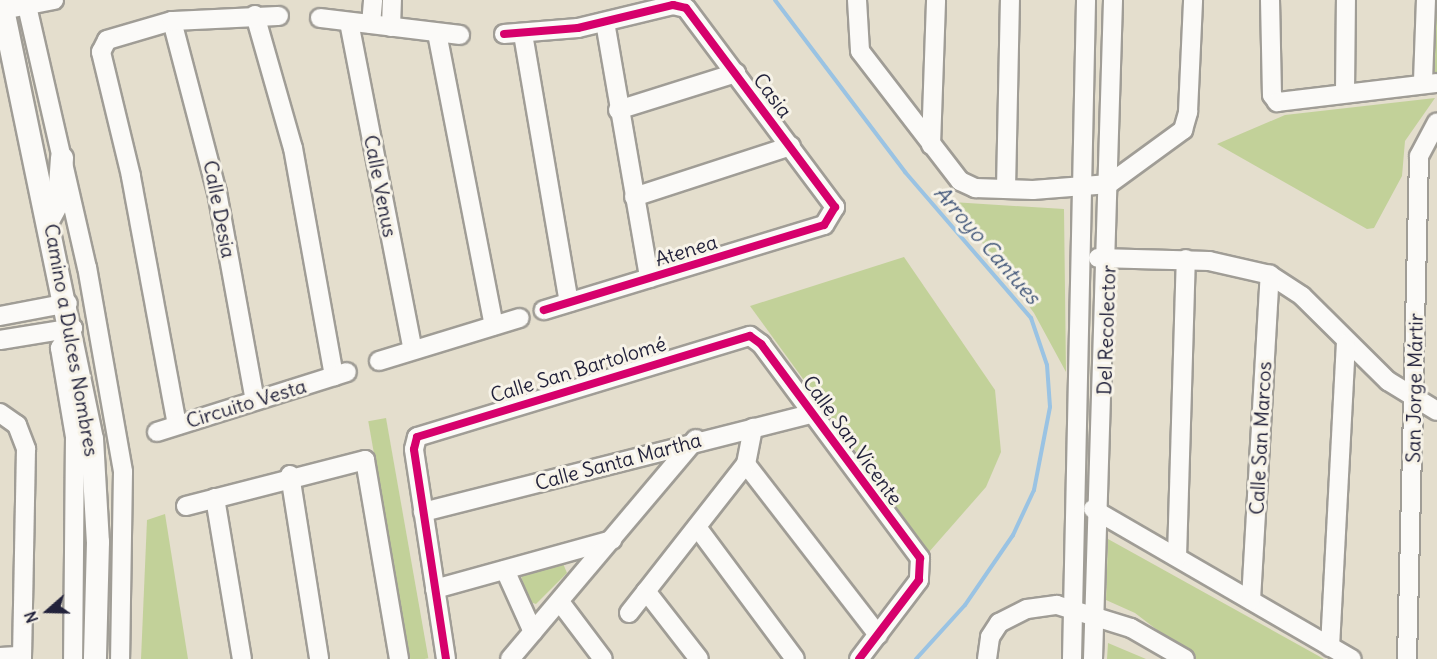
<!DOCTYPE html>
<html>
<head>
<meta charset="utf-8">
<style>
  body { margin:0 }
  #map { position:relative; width:1437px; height:659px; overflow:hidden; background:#e4decd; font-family:Delius,sans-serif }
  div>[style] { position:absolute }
  .green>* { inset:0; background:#c2d199; transform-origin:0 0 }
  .stream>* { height:4px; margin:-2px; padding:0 2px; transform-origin:2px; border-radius:2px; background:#9ac3e3 }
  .roads { filter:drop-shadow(2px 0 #a09d96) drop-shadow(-2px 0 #a09d96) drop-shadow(0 2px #a09d96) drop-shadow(0 -2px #a09d96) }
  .minor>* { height:18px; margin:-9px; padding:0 9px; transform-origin:9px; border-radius:9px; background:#fbfaf8 }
  .major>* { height:22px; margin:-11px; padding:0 11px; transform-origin:11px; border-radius:11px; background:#fbfaf8 }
  .cycleway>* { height:8px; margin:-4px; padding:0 4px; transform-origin:4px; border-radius:4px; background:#d6006c }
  span { translate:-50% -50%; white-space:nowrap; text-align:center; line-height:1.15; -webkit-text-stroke:6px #f7f3e8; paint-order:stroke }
  .street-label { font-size:20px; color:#22223b }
  .water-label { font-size:21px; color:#415679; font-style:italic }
  .north { position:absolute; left:18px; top:581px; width:60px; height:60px; -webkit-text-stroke:4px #f7f3e8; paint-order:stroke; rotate:250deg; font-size:16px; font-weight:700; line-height:24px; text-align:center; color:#22223b }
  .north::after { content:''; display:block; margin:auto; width:21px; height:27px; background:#22223b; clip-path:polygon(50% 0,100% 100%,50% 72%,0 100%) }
</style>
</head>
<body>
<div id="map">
  <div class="green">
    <i style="clip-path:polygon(1430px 0,1437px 0,1437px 74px,1432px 76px)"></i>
    <i style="clip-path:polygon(1435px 98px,1405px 141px,1402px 176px,1374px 228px,1367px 229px,1217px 144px,1285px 115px)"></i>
    <i style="clip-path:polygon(952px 202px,1064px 209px,1066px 372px,1034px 313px)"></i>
    <i style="clip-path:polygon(904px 257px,995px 390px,1001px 452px,986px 487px,929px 552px,750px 306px)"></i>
    <i style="left:386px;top:418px;width:244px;height:18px;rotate:80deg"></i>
    <i style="clip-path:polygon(165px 514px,188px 659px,141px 659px,147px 520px)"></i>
    <i style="clip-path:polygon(1108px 539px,1324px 659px,1195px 659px,1135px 613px,1106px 600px)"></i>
    <i style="clip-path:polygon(562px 561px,567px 573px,536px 604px,527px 601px,521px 575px)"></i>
    <i style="clip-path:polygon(1108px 643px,1146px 659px,1107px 659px)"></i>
  </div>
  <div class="stream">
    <i style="left:775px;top:0;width:216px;rotate:52.9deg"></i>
    <i style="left:905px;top:172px;width:193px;rotate:49.2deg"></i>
    <i style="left:1031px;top:318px;width:50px;rotate:71.2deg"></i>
    <i style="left:1047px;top:365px;width:42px;rotate:85.9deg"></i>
    <i style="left:1050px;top:407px;width:85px;rotate:100.9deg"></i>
    <i style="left:1034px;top:490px;width:50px;rotate:115deg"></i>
    <i style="left:1013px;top:535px;width:85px;rotate:124.4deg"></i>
    <i style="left:965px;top:605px;width:73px;rotate:132.2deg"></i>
  </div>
  <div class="roads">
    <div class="minor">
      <i style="left:857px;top:0;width:51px;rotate:86.6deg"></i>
      <i style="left:860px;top:51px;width:164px;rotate:52.4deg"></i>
      <i style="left:960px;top:181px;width:17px;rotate:25deg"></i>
      <i style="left:975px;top:188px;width:58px;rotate:2deg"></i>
      <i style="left:1033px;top:190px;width:76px;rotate:-4.5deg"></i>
      <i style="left:1109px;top:184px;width:92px;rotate:-36.1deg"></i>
      <i style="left:1183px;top:130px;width:19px;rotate:-74deg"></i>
      <i style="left:1188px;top:112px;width:112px;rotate:-87.4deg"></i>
      <i style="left:1270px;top:0;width:95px;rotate:88.8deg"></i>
      <i style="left:1272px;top:95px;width:9px;rotate:54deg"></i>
      <i style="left:1277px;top:102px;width:161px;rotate:-6.8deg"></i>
      <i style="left:27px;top:6px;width:268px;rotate:77.1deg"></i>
      <i style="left:87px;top:267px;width:208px;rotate:80deg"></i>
      <i style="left:123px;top:472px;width:187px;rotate:90.9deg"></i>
      <i style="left:3px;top:10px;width:52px;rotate:-11.1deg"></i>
      <i style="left:255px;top:15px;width:138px;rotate:74.1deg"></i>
      <i style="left:293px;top:148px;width:232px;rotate:79.8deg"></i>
      <i style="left:320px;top:18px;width:141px;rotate:6.9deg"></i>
      <i style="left:172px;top:21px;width:177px;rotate:75.3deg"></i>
      <i style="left:217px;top:192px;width:212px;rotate:79.7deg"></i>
      <i style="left:349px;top:22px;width:334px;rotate:79deg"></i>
      <i style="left:605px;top:22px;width:260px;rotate:80.2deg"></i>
      <i style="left:371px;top:24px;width:24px;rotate:-85deg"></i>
      <i style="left:391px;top:27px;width:27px;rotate:-88deg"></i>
      <i style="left:437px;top:33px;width:298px;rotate:79deg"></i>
      <i style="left:504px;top:34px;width:74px;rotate:-4.6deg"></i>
      <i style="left:578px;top:28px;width:98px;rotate:-13.6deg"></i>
      <i style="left:673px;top:5px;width:13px;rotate:13deg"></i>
      <i style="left:686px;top:8px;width:249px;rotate:53.2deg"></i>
      <i style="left:835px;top:207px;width:21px;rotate:121deg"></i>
      <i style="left:824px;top:225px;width:293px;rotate:163.1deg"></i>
      <i style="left:523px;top:34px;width:272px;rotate:80.3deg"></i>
      <i style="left:1423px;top:81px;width:81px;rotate:-87.9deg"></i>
      <i style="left:1345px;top:91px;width:91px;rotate:-89.4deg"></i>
      <i style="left:618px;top:110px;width:124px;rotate:-17.4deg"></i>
      <i style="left:931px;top:145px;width:145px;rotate:-88deg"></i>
      <i style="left:1006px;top:189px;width:189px;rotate:-88.8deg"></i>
      <i style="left:634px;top:197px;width:165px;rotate:-18deg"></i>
      <i style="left:1098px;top:258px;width:111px;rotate:1.5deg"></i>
      <i style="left:1209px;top:261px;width:63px;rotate:12.9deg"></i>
      <i style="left:1270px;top:275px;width:38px;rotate:33deg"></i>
      <i style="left:1302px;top:296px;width:121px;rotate:44.7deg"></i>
      <i style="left:1388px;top:381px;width:57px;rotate:31.5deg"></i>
      <i style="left:0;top:316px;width:69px;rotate:-10.8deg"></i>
      <i style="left:73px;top:328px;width:24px;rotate:123deg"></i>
      <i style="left:60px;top:348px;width:90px;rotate:80.4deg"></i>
      <i style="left:75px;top:437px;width:222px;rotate:90.5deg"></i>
      <i style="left:0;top:340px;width:74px;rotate:-9.3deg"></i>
      <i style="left:379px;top:361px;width:147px;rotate:-17deg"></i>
      <i style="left:0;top:413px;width:21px;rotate:35deg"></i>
      <i style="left:17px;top:425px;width:26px;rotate:69deg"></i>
      <i style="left:26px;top:449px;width:210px;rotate:91.1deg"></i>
      <i style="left:177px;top:425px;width:253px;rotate:-100.5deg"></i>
      <i style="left:131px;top:176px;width:128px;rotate:-103.6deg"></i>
      <i style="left:101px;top:52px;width:13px;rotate:-63deg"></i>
      <i style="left:107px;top:40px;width:68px;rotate:-16.3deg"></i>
      <i style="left:172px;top:21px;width:107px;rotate:-2.7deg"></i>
      <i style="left:157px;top:432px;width:199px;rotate:-17.5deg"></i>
      <i style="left:746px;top:464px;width:216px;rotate:52.3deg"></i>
      <i style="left:290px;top:475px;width:186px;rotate:81deg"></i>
      <i style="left:215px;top:498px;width:163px;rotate:80.5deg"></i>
      <i style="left:186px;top:506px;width:185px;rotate:-14.4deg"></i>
      <i style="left:365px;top:460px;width:202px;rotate:80.3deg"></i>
      <i style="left:1093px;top:509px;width:299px;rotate:30.1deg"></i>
      <i style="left:423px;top:512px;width:402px;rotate:-14.2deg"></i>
      <i style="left:697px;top:527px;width:164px;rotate:53.4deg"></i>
      <i style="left:1177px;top:557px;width:298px;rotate:-88.3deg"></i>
      <i style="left:505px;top:570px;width:68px;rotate:65.7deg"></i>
      <i style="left:435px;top:589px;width:184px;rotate:-15.5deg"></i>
      <i style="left:646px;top:591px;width:86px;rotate:52.1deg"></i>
      <i style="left:1251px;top:600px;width:326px;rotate:-86.7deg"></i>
      <i style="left:560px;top:602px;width:71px;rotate:53deg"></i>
      <i style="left:629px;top:613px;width:189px;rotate:-51.9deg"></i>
      <i style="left:746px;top:464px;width:37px;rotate:-79deg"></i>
      <i style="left:1330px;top:647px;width:304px;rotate:-87deg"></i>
      <i style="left:0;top:657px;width:22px;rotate:-3deg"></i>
      <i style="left:446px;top:659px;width:212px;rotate:-98.7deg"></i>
      <i style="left:414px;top:449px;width:12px;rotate:-76deg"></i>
      <i style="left:417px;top:437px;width:348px;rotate:-16.9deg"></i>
      <i style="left:750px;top:336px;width:14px;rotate:36deg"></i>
      <i style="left:761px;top:344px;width:267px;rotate:53.4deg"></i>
      <i style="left:920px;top:558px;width:22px;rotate:93deg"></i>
      <i style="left:919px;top:580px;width:99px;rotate:127.2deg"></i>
      <i style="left:510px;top:659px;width:288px;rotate:-49.8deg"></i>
      <i style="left:987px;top:659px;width:22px;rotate:-82deg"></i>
      <i style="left:990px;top:637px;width:17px;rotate:-57deg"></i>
      <i style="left:999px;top:623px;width:31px;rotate:-27deg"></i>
      <i style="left:1027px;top:609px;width:30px;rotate:-8deg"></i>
      <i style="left:1057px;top:605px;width:77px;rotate:17.3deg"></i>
      <i style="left:1131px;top:628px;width:62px;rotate:29.9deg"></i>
      <i style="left:1072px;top:659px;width:659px;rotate:-88.78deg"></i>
      <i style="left:1093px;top:659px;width:659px;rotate:-88.26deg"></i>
      <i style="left:1407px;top:659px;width:503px;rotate:-88.63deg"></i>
      <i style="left:1419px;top:156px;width:38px;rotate:-62deg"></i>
    </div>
    <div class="major">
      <i style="left:1px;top:0;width:448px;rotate:78.3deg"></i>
      <i style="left:92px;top:439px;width:103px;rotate:86.7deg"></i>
      <i style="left:98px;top:542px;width:117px;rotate:91.5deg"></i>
      <i style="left:50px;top:217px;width:19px;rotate:-62deg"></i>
      <i style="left:59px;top:200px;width:42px;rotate:-85.9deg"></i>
    </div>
  </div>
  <div class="cycleway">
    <i style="left:504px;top:34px;width:74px;rotate:-4.6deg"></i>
    <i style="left:578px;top:28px;width:98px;rotate:-13.6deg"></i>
    <i style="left:673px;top:5px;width:13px;rotate:13deg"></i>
    <i style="left:686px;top:8px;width:249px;rotate:53.2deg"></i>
    <i style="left:835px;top:207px;width:21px;rotate:121deg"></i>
    <i style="left:824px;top:225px;width:293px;rotate:163.1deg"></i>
    <i style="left:446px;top:659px;width:212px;rotate:-98.7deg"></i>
    <i style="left:414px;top:449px;width:12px;rotate:-76deg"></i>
    <i style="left:417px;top:437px;width:348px;rotate:-16.9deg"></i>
    <i style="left:750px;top:336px;width:14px;rotate:36deg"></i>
    <i style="left:761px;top:344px;width:267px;rotate:53.4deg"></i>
    <i style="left:920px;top:558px;width:22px;rotate:93deg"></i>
    <i style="left:919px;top:580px;width:99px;rotate:127.2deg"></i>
  </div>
  <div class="street-label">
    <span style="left:773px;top:95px;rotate:53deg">Casia</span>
    <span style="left:381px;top:186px;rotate:79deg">Calle Venus</span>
    <span style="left:220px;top:209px;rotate:79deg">Calle Desia</span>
    <span style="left:686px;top:250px;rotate:-17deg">Atenea</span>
    <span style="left:1106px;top:330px;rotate:-88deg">Del Recolector</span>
    <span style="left:72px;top:340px;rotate:80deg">Camino a Dulces Nombres</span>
    <span style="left:578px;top:369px;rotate:-17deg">Calle San Bartolomé</span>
    <span style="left:1414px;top:388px;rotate:-89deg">San Jorge Mártir</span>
    <span style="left:246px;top:403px;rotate:-17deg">Circuito Vesta</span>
    <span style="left:1260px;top:438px;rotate:-87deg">Calle San Marcos</span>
    <span style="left:853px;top:440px;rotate:54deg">Calle San Vicente</span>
    <span style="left:618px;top:461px;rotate:-15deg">Calle Santa Martha</span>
  </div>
  <div class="water-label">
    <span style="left:987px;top:245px;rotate:49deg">Arroyo Cantues</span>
  </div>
  <div class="north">N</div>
</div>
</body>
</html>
